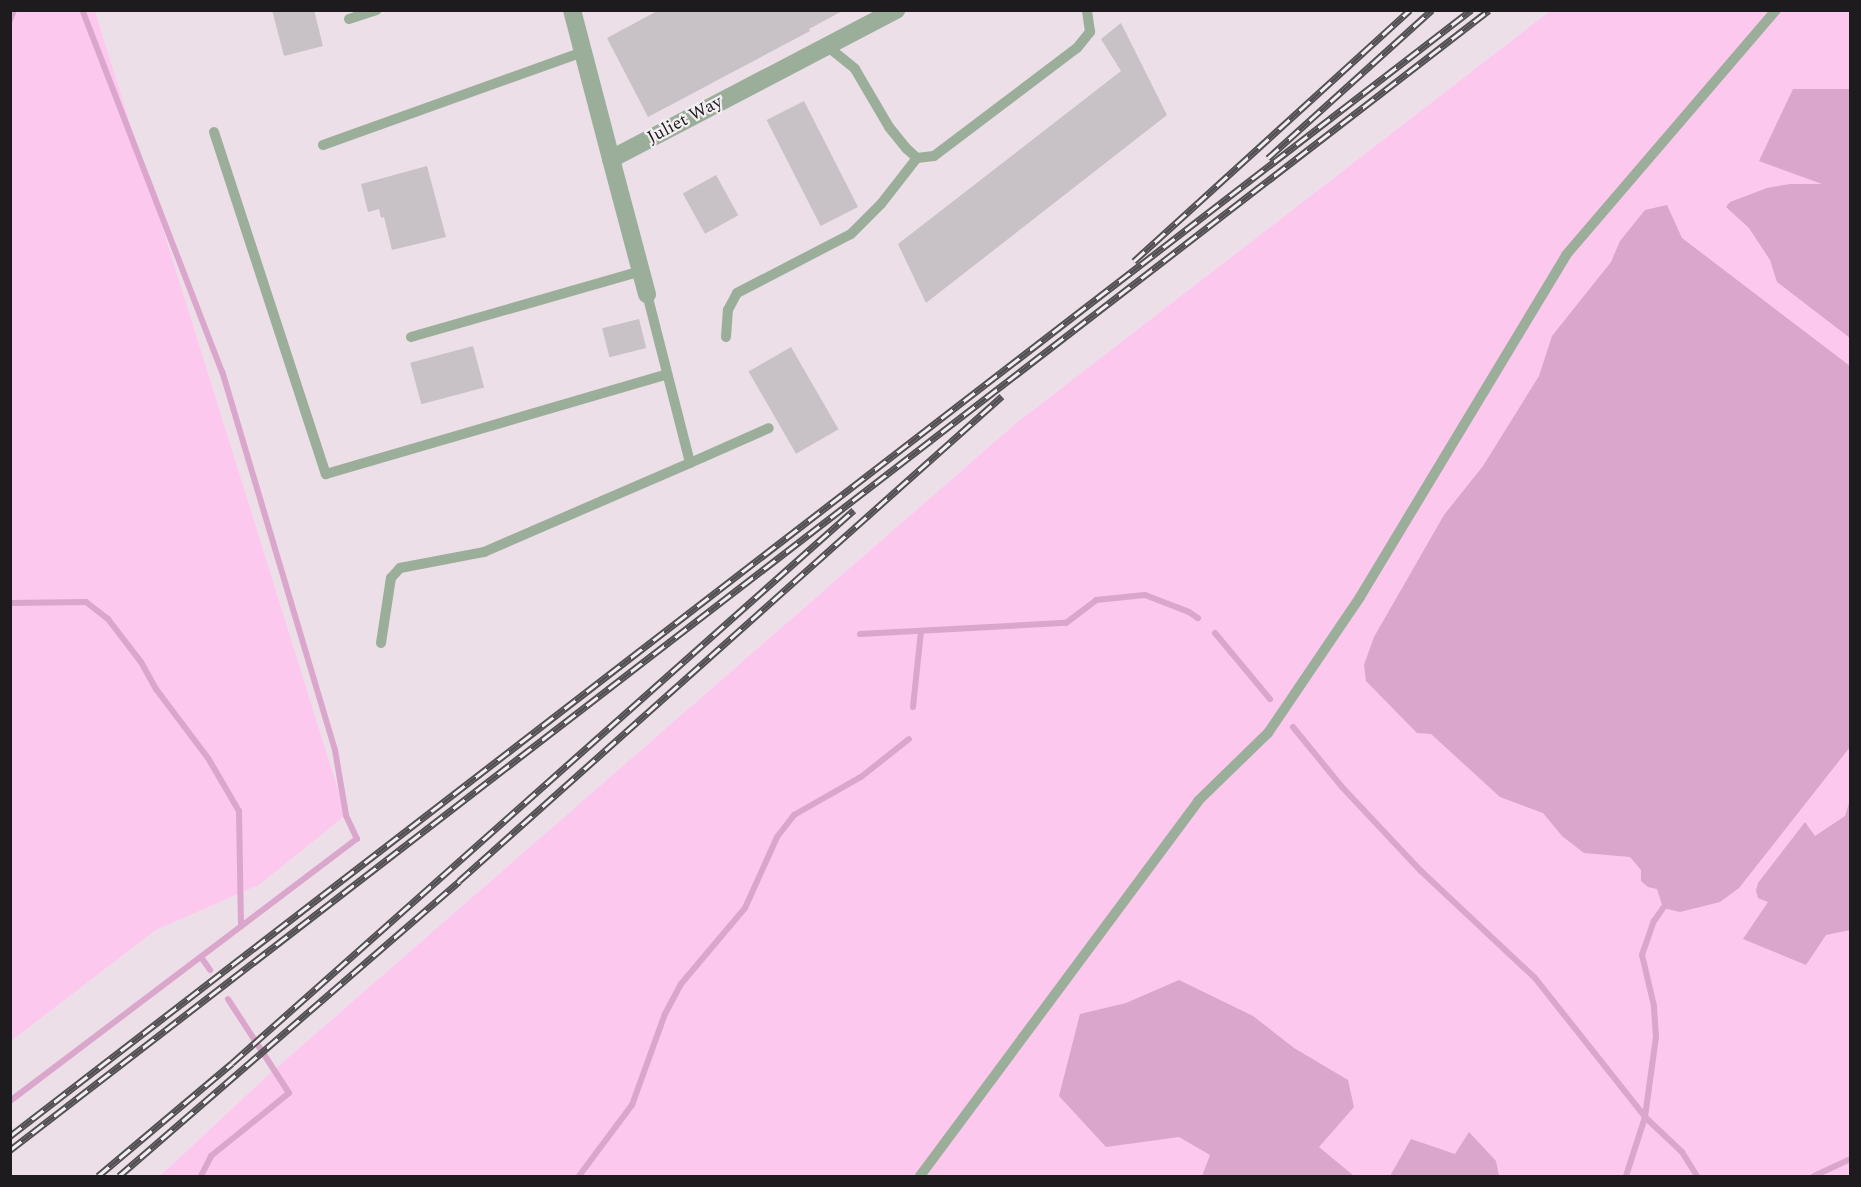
<!DOCTYPE html>
<html>
<head>
<meta charset="utf-8">
<style>
  body { margin:0 }
  #map { position:relative; width:1861px; height:1187px; overflow:hidden; background:#f3eef1; font-family:Spectral,serif }
  div>[style] { position:absolute }
  .built>* { inset:0; background:#ecdfe8 }
  .green>* { inset:0; background:#fcc8ed }
  .water>* { inset:0; background:#daa6cb }
  .stream>* { height:6px; margin:-3px; padding:0 3px; transform-origin:3px; border-radius:3px; background:#daa6cb }
  .building>* { inset:0; background:#c8c2c6; transform-origin:0 0 }
  .lane>* { height:10px; margin:-5px; padding:0 5px; transform-origin:5px; border-radius:5px; background:#9bae9a }
  .street>* { height:18px; margin:-9px; padding:0 9px; transform-origin:9px; border-radius:9px; background:#9bae9a }
  .rail>* { height:7px; margin-top:-3.5px; transform-origin:0; background:repeating-linear-gradient(90deg,#f3eef1 0 14px,#525052 0 28px); box-sizing:border-box; border-block:2px solid #525052 }
  span { translate:-50% -50%; white-space:nowrap; text-align:center; line-height:1.15; -webkit-text-stroke:4.5px #f3eef1; paint-order:stroke }
  .street-label { font-size:18px; color:#1d1b1d }
  .frame { position:absolute; inset:0; border:12px solid #1d1b1d; pointer-events:none }
</style>
</head>
<body>
<div id="map">
  <div class="built">
    <i style="clip-path:polygon(95px 11px,1550px 11px,1015px 424px,267px 1076px,160px 1176px,11px 1176px,11px 1041px,156px 930px,259px 885px,346px 815px)"></i>
  </div>
  <div class="green">
    <i style="clip-path:polygon(11px 10px,95px 11px,346px 815px,259px 885px,156px 930px,11px 1041px)"></i>
    <i style="clip-path:polygon(1550px 11px,1850px 11px,1850px 1176px,160px 1176px,267px 1076px,1015px 424px)"></i>
  </div>
  <div class="water">
    <i style="clip-path:polygon(1793px 89px,1850px 89px,1850px 338px,1777px 282px,1770px 260px,1749px 228px,1726px 207px,1730px 202px,1767px 188px,1790px 184px,1822px 184px,1759px 161px)"></i>
    <i style="clip-path:polygon(1667px 205px,1682px 238px,1850px 366px,1850px 747px,1739px 888px,1720px 902px,1680px 912px,1663px 908px,1657px 889px,1648px 887px,1641px 881px,1641px 870px,1630px 857px,1584px 853px,1562px 836px,1543px 813px,1500px 797px,1431px 734px,1417px 733px,1366px 681px,1364px 665px,1374px 637px,1444px 515px,1483px 466px,1539px 376px,1552px 336px,1611px 262px,1620px 241px,1645px 210px)"></i>
    <i style="clip-path:polygon(1850px 800px,1850px 930px,1826px 935px,1806px 965px,1743px 939px,1768px 902px,1758px 898px,1756px 891px,1758px 883px,1805px 822px,1815px 836px,1845px 816px)"></i>
    <i style="clip-path:polygon(1179px 980px,1253px 1016px,1294px 1048px,1348px 1080px,1354px 1107px,1319px 1147px,1354px 1176px,1202px 1176px,1210px 1155px,1179px 1137px,1106px 1147px,1059px 1096px,1080px 1014px,1126px 1003px)"></i>
    <i style="clip-path:polygon(1469px 1132px,1496px 1161px,1499px 1176px,1390px 1176px,1411px 1139px,1455px 1154px)"></i>
  </div>
  <div class="stream">
    <i style="left:10px;top:20px;width:11px;rotate:-68deg"></i>
    <i style="left:10px;top:603px;width:76px;rotate:-0.8deg"></i>
    <i style="left:86px;top:602px;width:28px;rotate:38deg"></i>
    <i style="left:108px;top:619px;width:54px;rotate:52.5deg"></i>
    <i style="left:141px;top:662px;width:31px;rotate:61deg"></i>
    <i style="left:156px;top:689px;width:86px;rotate:53deg"></i>
    <i style="left:208px;top:758px;width:61px;rotate:59.7deg"></i>
    <i style="left:239px;top:811px;width:115px;rotate:89deg"></i>
    <i style="left:1215px;top:633px;width:86px;rotate:50.2deg"></i>
    <i style="left:860px;top:634px;width:206px;rotate:-3.1deg"></i>
    <i style="left:1066px;top:623px;width:38px;rotate:-37deg"></i>
    <i style="left:1096px;top:600px;width:49px;rotate:-5.8deg"></i>
    <i style="left:1145px;top:595px;width:47px;rotate:21.1deg"></i>
    <i style="left:1189px;top:612px;width:11px;rotate:34deg"></i>
    <i style="left:913px;top:707px;width:76px;rotate:-84deg"></i>
    <i style="left:1293px;top:727px;width:77px;rotate:50.8deg"></i>
    <i style="left:1342px;top:787px;width:115px;rotate:46.8deg"></i>
    <i style="left:1421px;top:871px;width:156px;rotate:43.2deg"></i>
    <i style="left:1535px;top:978px;width:177px;rotate:51.6deg"></i>
    <i style="left:1645px;top:1117px;width:51px;rotate:43.4deg"></i>
    <i style="left:1682px;top:1152px;width:28px;rotate:58deg"></i>
    <i style="left:201px;top:957px;width:16px;rotate:55deg"></i>
    <i style="left:10px;top:1101px;width:435px;rotate:-37.1deg"></i>
    <i style="left:357px;top:839px;width:26px;rotate:-115deg"></i>
    <i style="left:346px;top:815px;width:66px;rotate:-99.6deg"></i>
    <i style="left:335px;top:750px;width:395px;rotate:-106.6deg"></i>
    <i style="left:222px;top:372px;width:388px;rotate:-111.1deg"></i>
    <i style="left:201px;top:1176px;width:22px;rotate:-63deg"></i>
    <i style="left:211px;top:1156px;width:100px;rotate:-38.9deg"></i>
    <i style="left:289px;top:1093px;width:112px;rotate:-123deg"></i>
    <i style="left:579px;top:1176px;width:89px;rotate:-53.3deg"></i>
    <i style="left:632px;top:1105px;width:97px;rotate:-70.1deg"></i>
    <i style="left:665px;top:1014px;width:34px;rotate:-62deg"></i>
    <i style="left:681px;top:984px;width:99px;rotate:-49.9deg"></i>
    <i style="left:745px;top:908px;width:78px;rotate:-65.7deg"></i>
    <i style="left:777px;top:837px;width:28px;rotate:-52deg"></i>
    <i style="left:794px;top:815px;width:77px;rotate:-29.6deg"></i>
    <i style="left:861px;top:777px;width:61px;rotate:-38.4deg"></i>
    <i style="left:1626px;top:1176px;width:62px;rotate:-72.1deg"></i>
    <i style="left:1645px;top:1117px;width:81px;rotate:-82.2deg"></i>
    <i style="left:1656px;top:1037px;width:31px;rotate:-94deg"></i>
    <i style="left:1654px;top:1006px;width:52px;rotate:-103.2deg"></i>
    <i style="left:1642px;top:955px;width:36px;rotate:-71deg"></i>
    <i style="left:1654px;top:921px;width:16px;rotate:-55deg"></i>
    <i style="left:1814px;top:1176px;width:40px;rotate:-25deg"></i>
  </div>
  <div class="building">
    <i style="clip-path:polygon(272px 10px,314px 10px,323px 46px,284px 56px)"></i>
    <i style="clip-path:polygon(659px 10px,844px 10px,809px 29px,810px 31px,648px 117px,607px 38px)"></i>
    <i style="clip-path:polygon(1121px 23px,1167px 115px,926px 303px,898px 244px,1121px 71px,1101px 39px)"></i>
    <i style="left:804px;top:101px;width:119px;height:42px;rotate:63deg"></i>
    <i style="clip-path:polygon(427px 166px,446px 237px,392px 250px,384px 217px,381px 218px,379px 209px,368px 212px,361px 184px)"></i>
    <i style="left:716px;top:175px;width:46px;height:38px;rotate:61deg"></i>
    <i style="left:639px;top:319px;width:30px;height:38px;rotate:76deg"></i>
    <i style="left:473px;top:346px;width:43px;height:65px;rotate:75deg"></i>
    <i style="left:791px;top:347px;width:95px;height:49px;rotate:60deg"></i>
  </div>
  <div class="lane">
    <i style="left:349px;top:19px;width:29px;rotate:-18deg"></i>
    <i style="left:827px;top:46px;width:36px;rotate:39deg"></i>
    <i style="left:855px;top:69px;width:67px;rotate:59.6deg"></i>
    <i style="left:889px;top:127px;width:28px;rotate:51deg"></i>
    <i style="left:907px;top:149px;width:13px;rotate:42deg"></i>
    <i style="left:917px;top:158px;width:17px;rotate:-7deg"></i>
    <i style="left:934px;top:156px;width:179px;rotate:-37.1deg"></i>
    <i style="left:1077px;top:48px;width:21px;rotate:-51deg"></i>
    <i style="left:1090px;top:32px;width:22px;rotate:-98deg"></i>
    <i style="left:214px;top:132px;width:360px;rotate:71.9deg"></i>
    <i style="left:326px;top:474px;width:355px;rotate:-16.3deg"></i>
    <i style="left:323px;top:145px;width:276px;rotate:-19.7deg"></i>
    <i style="left:647px;top:294px;width:174px;rotate:75.7deg"></i>
    <i style="left:690px;top:463px;width:86px;rotate:-23.9deg"></i>
    <i style="left:411px;top:337px;width:239px;rotate:-16deg"></i>
    <i style="left:726px;top:337px;width:27px;rotate:-86deg"></i>
    <i style="left:728px;top:310px;width:19px;rotate:-62deg"></i>
    <i style="left:737px;top:293px;width:128px;rotate:-27.4deg"></i>
    <i style="left:851px;top:234px;width:42px;rotate:-45deg"></i>
    <i style="left:881px;top:204px;width:58px;rotate:-52deg"></i>
    <i style="left:381px;top:643px;width:66px;rotate:-81.3deg"></i>
    <i style="left:391px;top:578px;width:13px;rotate:-48deg"></i>
    <i style="left:400px;top:568px;width:86px;rotate:-10.8deg"></i>
    <i style="left:484px;top:552px;width:224px;rotate:-23.4deg"></i>
    <i style="left:920px;top:1176px;width:467px;rotate:-53.4deg"></i>
    <i style="left:1198px;top:801px;width:98px;rotate:-44.2deg"></i>
    <i style="left:1268px;top:733px;width:164px;rotate:-55.9deg"></i>
    <i style="left:1360px;top:597px;width:399px;rotate:-58.9deg"></i>
    <i style="left:1566px;top:255px;width:323px;rotate:-49.4deg"></i>
  </div>
  <div class="street">
    <i style="left:572px;top:10px;width:154px;rotate:75.3deg"></i>
    <i style="left:611px;top:159px;width:322px;rotate:-27.6deg"></i>
    <i style="left:611px;top:159px;width:140px;rotate:75.1deg"></i>
  </div>
  <div class="rail">
    <i style="left:1268px;top:158px;width:221px;rotate:-42.1deg"></i>
    <i style="left:1134px;top:261px;width:373px;rotate:-42.3deg"></i>
    <i style="left:10px;top:1136px;width:1845px;rotate:-37.62deg"></i>
    <i style="left:10px;top:1150px;width:1867px;rotate:-37.62deg"></i>
    <i style="left:98px;top:1176px;width:175px;rotate:-40.1deg"></i>
    <i style="left:232px;top:1063px;width:832px;rotate:-41.64deg"></i>
    <i style="left:119px;top:1176px;width:450px;rotate:-40.9deg"></i>
    <i style="left:459px;top:881px;width:728px;rotate:-41.77deg"></i>
  </div>
  <div class="street-label">
    <span style="left:685px;top:120px;rotate:-28deg">Juliet Way</span>
  </div>
  <div class="frame"></div>
</div>
</body>
</html>
